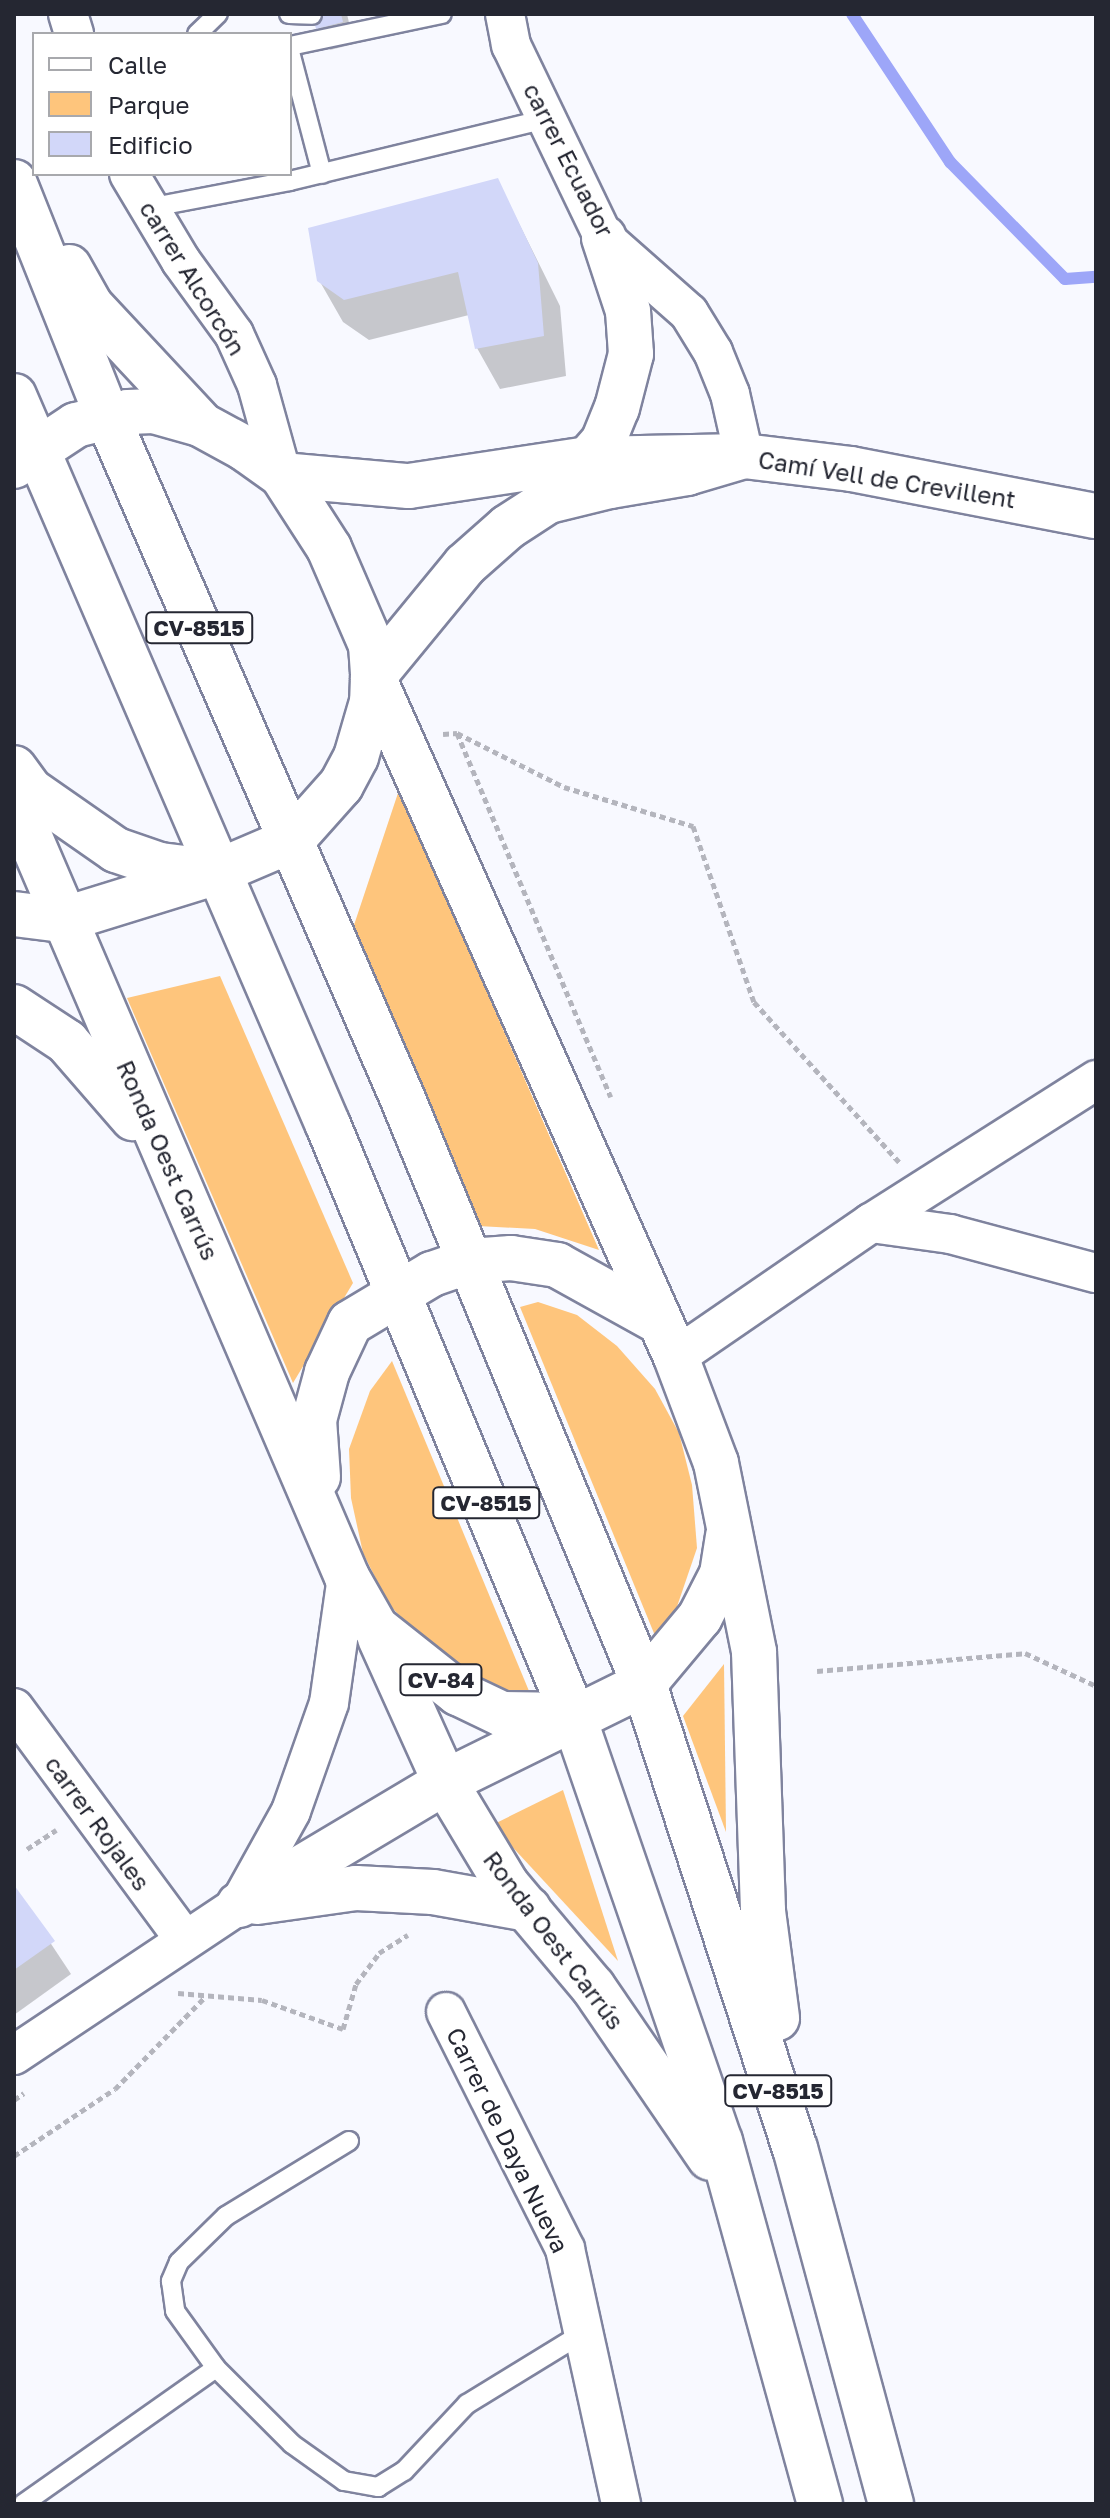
<!DOCTYPE html>
<html>
<head>
<meta charset="utf-8">
<style>
  body { margin:0 }
  #map { position:relative; width:1110px; height:2518px; overflow:hidden; background:#f8f9ff; font-family:"Golos Text",sans-serif }
  div>[style] { position:absolute }
  .green>* { inset:0; background:#fec57c }
  .shadow>* { inset:0; background:#0003 }
  .stream>* { height:12px; margin:-6px; padding:0 6px; transform-origin:6px; border-radius:6px; background:#9da6f8 }
  .building>* { inset:0; background:#d2d7f9 }
  .path>* { height:5px; margin-top:-2.5px; transform-origin:0; background:repeating-linear-gradient(90deg,#b4b5bd 0 6px,transparent 0 10px) }
  .roads { filter:drop-shadow(2px 0 #7f839e) drop-shadow(-2px 0 #7f839e) drop-shadow(0 2px #7f839e) drop-shadow(0 -2px #7f839e) }
  .service>* { height:18px; margin:-9px; padding:0 9px; transform-origin:9px; border-radius:9px; background:#fff }
  .minor>* { height:38px; margin:-19px; padding:0 19px; transform-origin:19px; border-radius:19px; background:#fff }
  .tertiary>* { height:44px; margin:-22px; padding:0 22px; transform-origin:22px; border-radius:22px; background:#fff }
  .primary>* { height:44px; margin:-22px; padding:0 22px; transform-origin:22px; border-radius:22px; background:#fff }
  span { translate:-50% -50%; white-space:nowrap; text-align:center; line-height:1.15; -webkit-text-stroke:6px #fff; paint-order:stroke }
  .shield-label span { padding:2px 6px; background:#fff; border:2px solid; border-radius:6px; -webkit-text-stroke-width:0 }
  .shield-label { font-size:22px; color:#252732; font-weight:700 }
  .street-label { font-size:24px; color:#252732 }
  .frame { position:absolute; inset:0; border:16px solid #252732; pointer-events:none }
  .legend { position:absolute; left:32px; top:32px; width:260px; height:144px; box-sizing:border-box; background:#fff; border:2px solid #a8a9ad; margin:0; padding:10px 14px; list-style:none; font-size:24px; color:#252732 }
  .legend li { display:flex; align-items:center; gap:16px; height:40px }
  .legend b { width:40px; border:2px solid #a8a9ad }
</style>
</head>
<body>
<div id="map">
  <div class="green">
    <i style="clip-path:polygon(399px 790px,599px 1250px,535px 1229px,478px 1226px,354px 925px)"></i>
    <i style="clip-path:polygon(220px 976px,353px 1283px,293px 1383px,127px 998px)"></i>
    <i style="clip-path:polygon(538px 1302px,577px 1315px,617px 1346px,655px 1389px,679px 1433px,692px 1485px,697px 1548px,669px 1630px,658px 1643px,520px 1307px)"></i>
    <i style="clip-path:polygon(392px 1361px,529px 1691px,513px 1693px,490px 1685px,421px 1640px,388px 1603px,363px 1553px,351px 1498px,349px 1449px,370px 1391px)"></i>
    <i style="clip-path:polygon(724px 1664px,726px 1832px,683px 1716px)"></i>
    <i style="clip-path:polygon(563px 1790px,618px 1961px,492px 1825px)"></i>
  </div>
  <div class="shadow">
    <i style="clip-path:polygon(314px 14px,347px 14px,354px 44px,330px 50px)"></i>
    <i style="clip-path:polygon(498px 181px,560px 306px,566px 376px,500px 389px,477px 348px,469px 315px,369px 340px,343px 322px,319px 280px)"></i>
    <i style="clip-path:polygon(14px 1888px,71px 1974px,14px 2015px)"></i>
  </div>
  <div class="stream">
    <i style="left:852px;top:14px;width:178px;rotate:56.5deg"></i>
    <i style="left:950px;top:162px;width:164px;rotate:45.5deg"></i>
    <i style="left:1065px;top:279px;width:31px;rotate:-4deg"></i>
  </div>
  <div class="building">
    <i style="clip-path:polygon(312px 14px,341px 14px,343px 22px,316px 29px)"></i>
    <i style="clip-path:polygon(498px 178px,538px 263px,544px 336px,475px 349px,458px 272px,344px 300px,317px 281px,308px 228px)"></i>
    <i style="clip-path:polygon(14px 1885px,55px 1941px,14px 1970px)"></i>
  </div>
  <div class="path">
    <i style="left:457px;top:733px;width:120px;rotate:26.8deg"></i>
    <i style="left:564px;top:787px;width:135px;rotate:16.8deg"></i>
    <i style="left:693px;top:826px;width:186px;rotate:70.9deg"></i>
    <i style="left:754px;top:1002px;width:216px;rotate:47.8deg"></i>
    <i style="left:443px;top:734px;width:14px;rotate:-4deg"></i>
    <i style="left:457px;top:733px;width:395px;rotate:67.1deg"></i>
    <i style="left:817px;top:1671px;width:209px;rotate:-4.9deg"></i>
    <i style="left:1025px;top:1653px;width:78px;rotate:24.9deg"></i>
    <i style="left:27px;top:1849px;width:35px;rotate:-33deg"></i>
    <i style="left:178px;top:1993px;width:84px;rotate:4.8deg"></i>
    <i style="left:262px;top:2000px;width:86px;rotate:19.7deg"></i>
    <i style="left:343px;top:2029px;width:47px;rotate:-73.9deg"></i>
    <i style="left:356px;top:1984px;width:39px;rotate:-53deg"></i>
    <i style="left:379px;top:1953px;width:34px;rotate:-32deg"></i>
    <i style="left:14px;top:2100px;width:12px;rotate:-35deg"></i>
    <i style="left:14px;top:2156px;width:121px;rotate:-33.6deg"></i>
    <i style="left:115px;top:2089px;width:129px;rotate:-45.6deg"></i>
  </div>
  <div class="roads">
    <div class="service">
      <i style="left:289px;top:14px;width:23px;rotate:2deg"></i>
      <i style="left:197px;top:34px;width:29px;rotate:-44deg"></i>
      <i style="left:290px;top:46px;width:155px;rotate:-11.9deg"></i>
      <i style="left:290px;top:52px;width:126px;rotate:75.3deg"></i>
      <i style="left:148px;top:208px;width:145px;rotate:-10.8deg"></i>
      <i style="left:290px;top:181px;width:264px;rotate:-13.6deg"></i>
      <i style="left:349px;top:2141px;width:144px;rotate:148.6deg"></i>
      <i style="left:226px;top:2216px;width:66px;rotate:135.6deg"></i>
      <i style="left:179px;top:2262px;width:21px;rotate:113deg"></i>
      <i style="left:171px;top:2281px;width:30px;rotate:82deg"></i>
      <i style="left:175px;top:2311px;width:70px;rotate:54.3deg"></i>
      <i style="left:216px;top:2368px;width:107px;rotate:45deg"></i>
      <i style="left:292px;top:2444px;width:64px;rotate:35.4deg"></i>
      <i style="left:344px;top:2481px;width:35px;rotate:10deg"></i>
      <i style="left:378px;top:2487px;width:31px;rotate:-32deg"></i>
      <i style="left:404px;top:2471px;width:92px;rotate:-46.8deg"></i>
      <i style="left:467px;top:2404px;width:136px;rotate:-31.5deg"></i>
      <i style="left:23px;top:2504px;width:236px;rotate:-35.2deg"></i>
    </div>
    <div class="minor">
      <i style="left:68px;top:14px;width:21px;rotate:73deg"></i>
      <i style="left:505px;top:14px;width:32px;rotate:79deg"></i>
      <i style="left:511px;top:45px;width:214px;rotate:64.3deg"></i>
      <i style="left:604px;top:238px;width:113px;rotate:41.4deg"></i>
      <i style="left:689px;top:313px;width:46px;rotate:58.4deg"></i>
      <i style="left:713px;top:352px;width:45px;rotate:68deg"></i>
      <i style="left:730px;top:394px;width:64px;rotate:77.3deg"></i>
      <i style="left:129px;top:174px;width:101px;rotate:59.1deg"></i>
      <i style="left:181px;top:261px;width:90px;rotate:54deg"></i>
      <i style="left:234px;top:334px;width:56px;rotate:65.7deg"></i>
      <i style="left:257px;top:385px;width:93px;rotate:74.5deg"></i>
      <i style="left:871px;top:1223px;width:80px;rotate:7.9deg"></i>
      <i style="left:950px;top:1234px;width:151px;rotate:15deg"></i>
      <i style="left:676px;top:1357px;width:237px;rotate:-34.5deg"></i>
      <i style="left:871px;top:1223px;width:267px;rotate:-32.4deg"></i>
      <i style="left:14px;top:1708px;width:285px;rotate:53.6deg"></i>
      <i style="left:446px;top:2012px;width:265px;rotate:63.3deg"></i>
      <i style="left:565px;top:2249px;width:261px;rotate:77.6deg"></i>
      <i style="left:14px;top:2055px;width:270px;rotate:-33.7deg"></i>
      <i style="left:239px;top:1905px;width:107px;rotate:-61deg"></i>
      <i style="left:291px;top:1811px;width:114px;rotate:-70.6deg"></i>
      <i style="left:329px;top:1703px;width:127px;rotate:-81.9deg"></i>
    </div>
    <div class="tertiary">
      <i style="left:373px;top:677px;width:145px;rotate:-50.6deg"></i>
      <i style="left:465px;top:565px;width:57px;rotate:-41.5deg"></i>
      <i style="left:508px;top:527px;width:48px;rotate:-33deg"></i>
      <i style="left:548px;top:501px;width:64px;rotate:-13.6deg"></i>
      <i style="left:610px;top:486px;width:78px;rotate:-9.6deg"></i>
      <i style="left:687px;top:473px;width:59px;rotate:-16.6deg"></i>
      <i style="left:744px;top:456px;width:108px;rotate:6.9deg"></i>
      <i style="left:851px;top:469px;width:249px;rotate:10.9deg"></i>
    </div>
    <div class="primary">
      <i style="left:14px;top:182px;width:252px;rotate:68.3deg"></i>
      <i style="left:107px;top:416px;width:742px;rotate:66.58deg"></i>
      <i style="left:402px;top:1097px;width:635px;rotate:67.6deg"></i>
      <i style="left:644px;top:1684px;width:488px;rotate:72deg"></i>
      <i style="left:795px;top:2148px;width:369px;rotate:74.9deg"></i>
      <i style="left:69px;top:267px;width:45px;rotate:60.6deg"></i>
      <i style="left:91px;top:306px;width:158px;rotate:47deg"></i>
      <i style="left:14px;top:396px;width:794px;rotate:66.7deg"></i>
      <i style="left:328px;top:1125px;width:639px;rotate:67.45deg"></i>
      <i style="left:573px;top:1715px;width:451px;rotate:71deg"></i>
      <i style="left:720px;top:2141px;width:377px;rotate:74.6deg"></i>
      <i style="left:588px;top:459px;width:23px;rotate:-49deg"></i>
      <i style="left:603px;top:442px;width:37px;rotate:-68deg"></i>
      <i style="left:617px;top:408px;width:56px;rotate:-75.5deg"></i>
      <i style="left:631px;top:354px;width:43px;rotate:-94deg"></i>
      <i style="left:628px;top:311px;width:77px;rotate:-108.2deg"></i>
      <i style="left:14px;top:466px;width:74px;rotate:-33.5deg"></i>
      <i style="left:76px;top:425px;width:54px;rotate:-14deg"></i>
      <i style="left:128px;top:412px;width:26px;rotate:-2deg"></i>
      <i style="left:154px;top:411px;width:48px;rotate:15.8deg"></i>
      <i style="left:200px;top:424px;width:50px;rotate:28.6deg"></i>
      <i style="left:244px;top:448px;width:47px;rotate:35.4deg"></i>
      <i style="left:282px;top:475px;width:87px;rotate:57.2deg"></i>
      <i style="left:329px;top:548px;width:106px;rotate:66.6deg"></i>
      <i style="left:371px;top:645px;width:32px;rotate:86deg"></i>
      <i style="left:373px;top:677px;width:25px;rotate:92deg"></i>
      <i style="left:372px;top:702px;width:57px;rotate:106.2deg"></i>
      <i style="left:356px;top:757px;width:32px;rotate:118deg"></i>
      <i style="left:341px;top:785px;width:74px;rotate:131.7deg"></i>
      <i style="left:292px;top:840px;width:82px;rotate:156.9deg"></i>
      <i style="left:217px;top:872px;width:57px;rotate:-173deg"></i>
      <i style="left:160px;top:865px;width:46px;rotate:-161.2deg"></i>
      <i style="left:116px;top:850px;width:105px;rotate:-145.1deg"></i>
      <i style="left:30px;top:790px;width:27px;rotate:-126deg"></i>
      <i style="left:282px;top:475px;width:127px;rotate:5deg"></i>
      <i style="left:409px;top:486px;width:181px;rotate:-8.6deg"></i>
      <i style="left:588px;top:459px;width:156px;rotate:-1.1deg"></i>
      <i style="left:373px;top:677px;width:744px;rotate:65.98deg"></i>
      <i style="left:676px;top:1357px;width:113px;rotate:69.3deg"></i>
      <i style="left:716px;top:1463px;width:193px;rotate:78.6deg"></i>
      <i style="left:754px;top:1652px;width:259px;rotate:88deg"></i>
      <i style="left:763px;top:1911px;width:108px;rotate:82.5deg"></i>
      <i style="left:14px;top:800px;width:845px;rotate:66.8deg"></i>
      <i style="left:347px;top:1577px;width:59px;rotate:60.4deg"></i>
      <i style="left:376px;top:1628px;width:105px;rotate:38.4deg"></i>
      <i style="left:458px;top:1693px;width:49px;rotate:25.5deg"></i>
      <i style="left:502px;top:1714px;width:71px;rotate:0.8deg"></i>
      <i style="left:14px;top:914px;width:48px;rotate:7.1deg"></i>
      <i style="left:62px;top:920px;width:149px;rotate:-17.2deg"></i>
      <i style="left:14px;top:1007px;width:64px;rotate:33.4deg"></i>
      <i style="left:67px;top:1042px;width:101px;rotate:49deg"></i>
      <i style="left:318px;top:1477px;width:57px;rotate:-94deg"></i>
      <i style="left:314px;top:1420px;width:50px;rotate:-74.8deg"></i>
      <i style="left:327px;top:1372px;width:54px;rotate:-64.9deg"></i>
      <i style="left:350px;top:1323px;width:96px;rotate:-30.9deg"></i>
      <i style="left:432px;top:1274px;width:40px;rotate:-18.9deg"></i>
      <i style="left:470px;top:1261px;width:41px;rotate:-4.2deg"></i>
      <i style="left:511px;top:1258px;width:47px;rotate:8.7deg"></i>
      <i style="left:557px;top:1265px;width:115px;rotate:29deg"></i>
      <i style="left:380px;top:1638px;width:158px;rotate:65.7deg"></i>
      <i style="left:445px;top:1782px;width:120px;rotate:59deg"></i>
      <i style="left:507px;top:1885px;width:133px;rotate:49.9deg"></i>
      <i style="left:593px;top:1987px;width:207px;rotate:55.6deg"></i>
      <i style="left:257px;top:1902px;width:100px;rotate:-8deg"></i>
      <i style="left:356px;top:1888px;width:77px;rotate:3deg"></i>
      <i style="left:433px;top:1892px;width:97px;rotate:10.1deg"></i>
      <i style="left:239px;top:1905px;width:240px;rotate:-30.8deg"></i>
      <i style="left:445px;top:1782px;width:222px;rotate:-26.2deg"></i>
      <i style="left:644px;top:1684px;width:87px;rotate:-50.1deg"></i>
      <i style="left:700px;top:1617px;width:48px;rotate:-62.9deg"></i>
      <i style="left:722px;top:1574px;width:39px;rotate:-81deg"></i>
    </div>
  </div>
  <div class="shield-label">
    <span style="left:199px;top:628px">CV-8515</span>
    <span style="left:486px;top:1503px">CV-8515</span>
    <span style="left:441px;top:1680px">CV-84</span>
    <span style="left:778px;top:2091px">CV-8515</span>
  </div>
  <div class="street-label">
    <span style="left:569px;top:160px;rotate:63deg">carrer Ecuador</span>
    <span style="left:193px;top:278px;rotate:58deg">carrer Alcorcón</span>
    <span style="left:887px;top:479px;rotate:9deg">Camí Vell de Crevillent</span>
    <span style="left:168px;top:1160px;rotate:66deg">Ronda Oest Carrús</span>
    <span style="left:98px;top:1823px;rotate:54deg">carrer Rojales</span>
    <span style="left:554px;top:1940px;rotate:53deg">Ronda Oest Carrús</span>
    <span style="left:508px;top:2140px;rotate:64deg">Carrer de Daya Nueva</span>
  </div>
  <div class="frame"></div>
  <ul class="legend">
  <li><b style="height:10px;background:#fff"></b>Calle</li>
  <li><b style="height:22px;background:#fec57c"></b>Parque</li>
  <li><b style="height:22px;background:#d2d7f9"></b>Edificio</li>
  </ul>
</div>
</body>
</html>
